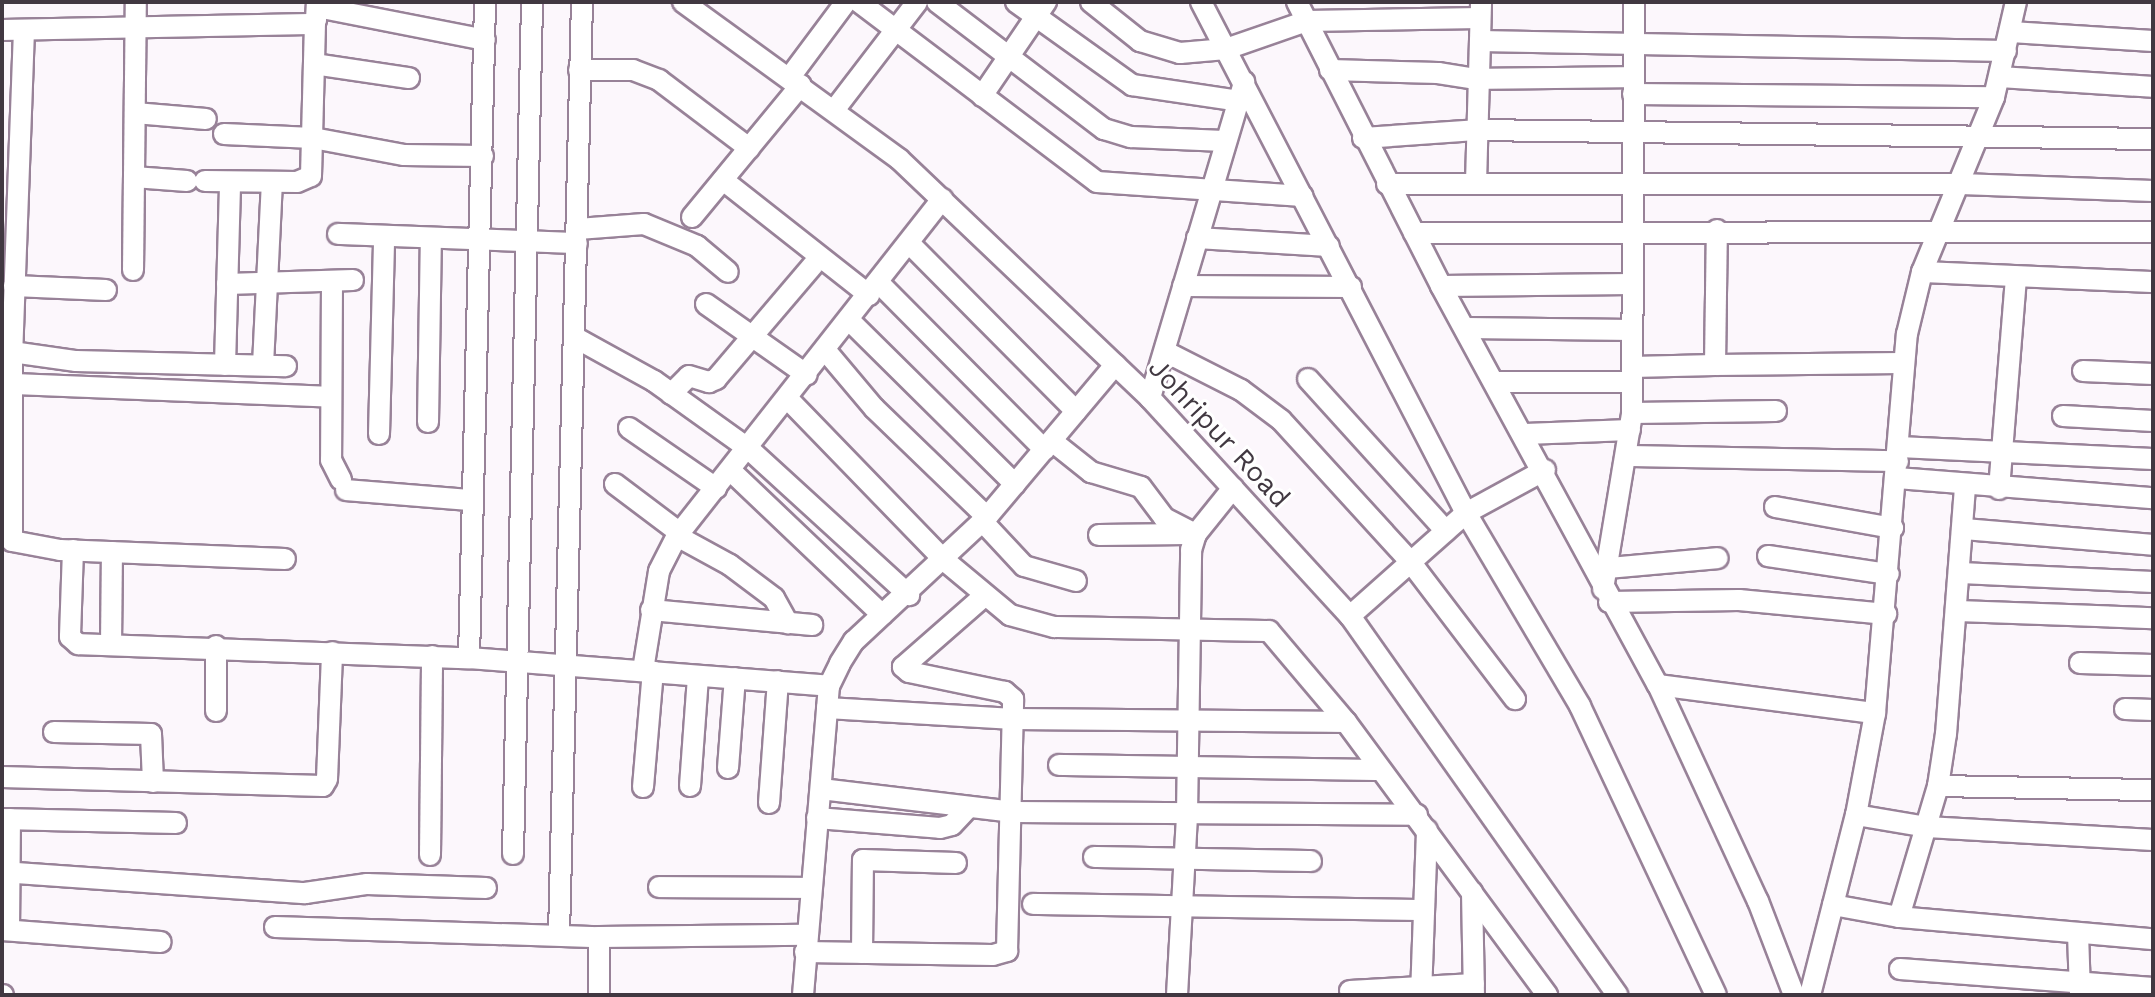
<!DOCTYPE html>
<html>
<head>
<meta charset="utf-8">
<style>
  body { margin:0 }
  #map { position:relative; width:2155px; height:997px; overflow:hidden; background:#fcf7fc; font-family:"Work Sans",sans-serif }
  div>[style] { position:absolute }
  .roads { filter:drop-shadow(2px 0 #988298) drop-shadow(-2px 0 #988298) drop-shadow(0 2px #988298) drop-shadow(0 -2px #988298) }
  .minor>* { height:20px; margin:-10px; padding:0 10px; transform-origin:10px; border-radius:10px; background:#fff }
  span { translate:-50% -50%; white-space:nowrap; text-align:center; line-height:1.15; -webkit-text-stroke:6px #fff; paint-order:stroke }
  .street-label { font-size:28px; color:#413841 }
  .frame { position:absolute; inset:0; border:4px solid #413841; pointer-events:none }
</style>
</head>
<body>
<div id="map">
  <div class="roads">
    <div class="minor">
      <i style="left:683px;top:2px;width:267px;rotate:36deg"></i>
      <i style="left:899px;top:159px;width:347px;rotate:43.6deg"></i>
      <i style="left:1150px;top:398px;width:296px;rotate:47.5deg"></i>
      <i style="left:1350px;top:616px;width:464px;rotate:54.8deg"></i>
      <i style="left:859px;top:2px;width:298px;rotate:37.1deg"></i>
      <i style="left:1097px;top:182px;width:206px;rotate:3.9deg"></i>
      <i style="left:937px;top:2px;width:210px;rotate:37.3deg"></i>
      <i style="left:1104px;top:129px;width:28px;rotate:17deg"></i>
      <i style="left:1131px;top:137px;width:93px;rotate:2.5deg"></i>
      <i style="left:1016px;top:2px;width:143px;rotate:35.6deg"></i>
      <i style="left:1132px;top:85px;width:108px;rotate:8.5deg"></i>
      <i style="left:1091px;top:2px;width:63px;rotate:38.5deg"></i>
      <i style="left:1140px;top:41px;width:42px;rotate:16.7deg"></i>
      <i style="left:1180px;top:53px;width:46px;rotate:-5deg"></i>
      <i style="left:1226px;top:49px;width:86px;rotate:-19.1deg"></i>
      <i style="left:1307px;top:21px;width:173px;rotate:-1deg"></i>
      <i style="left:1201px;top:2px;width:576px;rotate:62.59deg"></i>
      <i style="left:1466px;top:513px;width:224px;rotate:59.4deg"></i>
      <i style="left:1580px;top:706px;width:319px;rotate:64.8deg"></i>
      <i style="left:1297px;top:2px;width:318px;rotate:63.1deg"></i>
      <i style="left:1441px;top:286px;width:454px;rotate:61.5deg"></i>
      <i style="left:1658px;top:685px;width:238px;rotate:65.2deg"></i>
      <i style="left:1758px;top:901px;width:101px;rotate:69deg"></i>
      <i style="left:317px;top:7px;width:171px;rotate:11.1deg"></i>
      <i style="left:2px;top:30px;width:308px;rotate:-1.1deg"></i>
      <i style="left:310px;top:24px;width:7px;rotate:-34deg"></i>
      <i style="left:316px;top:20px;width:18px;rotate:-87deg"></i>
      <i style="left:24px;top:30px;width:322px;rotate:92.1deg"></i>
      <i style="left:12px;top:352px;width:189px;rotate:90deg"></i>
      <i style="left:12px;top:541px;width:49px;rotate:10.6deg"></i>
      <i style="left:60px;top:550px;width:225px;rotate:2.3deg"></i>
      <i style="left:2011px;top:32px;width:142px;rotate:3.6deg"></i>
      <i style="left:1480px;top:41px;width:526px;rotate:1.09deg"></i>
      <i style="left:314px;top:64px;width:96px;rotate:8.4deg"></i>
      <i style="left:579px;top:70px;width:54px"></i>
      <i style="left:633px;top:70px;width:28px;rotate:21deg"></i>
      <i style="left:659px;top:80px;width:113px;rotate:37.1deg"></i>
      <i style="left:1330px;top:70px;width:108px;rotate:1.6deg"></i>
      <i style="left:1438px;top:73px;width:39px;rotate:9deg"></i>
      <i style="left:1477px;top:79px;width:156px;rotate:-0.7deg"></i>
      <i style="left:790px;top:77px;width:94px;rotate:-53.3deg"></i>
      <i style="left:2000px;top:77px;width:153px;rotate:3.7deg"></i>
      <i style="left:1633px;top:94px;width:361px;rotate:0.5deg"></i>
      <i style="left:982px;top:96px;width:114px;rotate:-55.8deg"></i>
      <i style="left:835px;top:109px;width:135px;rotate:-52.5deg"></i>
      <i style="left:135px;top:113px;width:71px;rotate:4.8deg"></i>
      <i style="left:224px;top:134px;width:89px;rotate:2.6deg"></i>
      <i style="left:313px;top:138px;width:93px;rotate:10.6deg"></i>
      <i style="left:404px;top:155px;width:79px;rotate:0.7deg"></i>
      <i style="left:1363px;top:138px;width:113px;rotate:-4deg"></i>
      <i style="left:1476px;top:130px;width:677px;rotate:0.76deg"></i>
      <i style="left:134px;top:177px;width:53px;rotate:4.3deg"></i>
      <i style="left:723px;top:180px;width:186px;rotate:38.2deg"></i>
      <i style="left:205px;top:181px;width:92px;rotate:0.6deg"></i>
      <i style="left:297px;top:182px;width:15px;rotate:-23deg"></i>
      <i style="left:311px;top:176px;width:154px;rotate:-88.5deg"></i>
      <i style="left:1476px;top:183px;width:181px;rotate:-88.4deg"></i>
      <i style="left:1387px;top:184px;width:574px"></i>
      <i style="left:1961px;top:184px;width:192px;rotate:2.1deg"></i>
      <i style="left:692px;top:217px;width:171px;rotate:-50.5deg"></i>
      <i style="left:578px;top:229px;width:66px;rotate:-4.3deg"></i>
      <i style="left:644px;top:224px;width:57px;rotate:22.5deg"></i>
      <i style="left:697px;top:246px;width:40px;rotate:40deg"></i>
      <i style="left:1414px;top:233px;width:739px;rotate:-0.08deg"></i>
      <i style="left:338px;top:234px;width:239px;rotate:2.2deg"></i>
      <i style="left:1197px;top:238px;width:132px;rotate:3.5deg"></i>
      <i style="left:909px;top:243px;width:237px;rotate:45.2deg"></i>
      <i style="left:133px;top:270px;width:268px;rotate:-89.4deg"></i>
      <i style="left:1922px;top:272px;width:231px;rotate:2.5deg"></i>
      <i style="left:332px;top:281px;width:179px;rotate:90.3deg"></i>
      <i style="left:331px;top:460px;width:22px;rotate:63deg"></i>
      <i style="left:879px;top:283px;width:235px;rotate:45.2deg"></i>
      <i style="left:227px;top:284px;width:126px;rotate:-1.8deg"></i>
      <i style="left:14px;top:286px;width:92px;rotate:2.5deg"></i>
      <i style="left:1183px;top:286px;width:168px;rotate:0.3deg"></i>
      <i style="left:1441px;top:286px;width:191px;rotate:-0.6deg"></i>
      <i style="left:706px;top:304px;width:123px;rotate:35.1deg"></i>
      <i style="left:850px;top:321px;width:232px;rotate:44.7deg"></i>
      <i style="left:1466px;top:328px;width:166px;rotate:0.7deg"></i>
      <i style="left:576px;top:338px;width:89px;rotate:28.9deg"></i>
      <i style="left:654px;top:381px;width:117px;rotate:35.6deg"></i>
      <i style="left:749px;top:449px;width:217px;rotate:42.4deg"></i>
      <i style="left:826px;top:351px;width:75px;rotate:49.9deg"></i>
      <i style="left:874px;top:408px;width:157px;rotate:44deg"></i>
      <i style="left:12px;top:352px;width:65px;rotate:8deg"></i>
      <i style="left:76px;top:361px;width:210px;rotate:1.4deg"></i>
      <i style="left:1166px;top:352px;width:84px;rotate:26.9deg"></i>
      <i style="left:1241px;top:390px;width:50px;rotate:36.9deg"></i>
      <i style="left:1281px;top:420px;width:190px;rotate:47.6deg"></i>
      <i style="left:1409px;top:560px;width:175px;rotate:52.7deg"></i>
      <i style="left:225px;top:365px;width:183px;rotate:-88.4deg"></i>
      <i style="left:263px;top:365px;width:183px;rotate:-87.2deg"></i>
      <i style="left:1715px;top:365px;width:187px;rotate:-0.6deg"></i>
      <i style="left:1632px;top:367px;width:83px;rotate:-1.4deg"></i>
      <i style="left:1715px;top:365px;width:135px;rotate:-89.2deg"></i>
      <i style="left:2083px;top:371px;width:70px;rotate:2.5deg"></i>
      <i style="left:1308px;top:379px;width:205px;rotate:47.8deg"></i>
      <i style="left:1496px;top:382px;width:136px"></i>
      <i style="left:12px;top:384px;width:317px;rotate:2.3deg"></i>
      <i style="left:671px;top:394px;width:25px;rotate:-45deg"></i>
      <i style="left:689px;top:376px;width:21px;rotate:17deg"></i>
      <i style="left:709px;top:382px;width:8px;rotate:-23deg"></i>
      <i style="left:716px;top:379px;width:150px;rotate:-49.6deg"></i>
      <i style="left:1150px;top:398px;width:330px;rotate:-73.4deg"></i>
      <i style="left:788px;top:399px;width:224px;rotate:45.9deg"></i>
      <i style="left:944px;top:560px;width:86px;rotate:39.8deg"></i>
      <i style="left:1010px;top:615px;width:46px;rotate:15.3deg"></i>
      <i style="left:1054px;top:627px;width:215px;rotate:1.1deg"></i>
      <i style="left:1269px;top:631px;width:119px;rotate:49.8deg"></i>
      <i style="left:1346px;top:722px;width:339px;rotate:53.6deg"></i>
      <i style="left:1632px;top:413px;width:144px;rotate:-0.8deg"></i>
      <i style="left:2063px;top:416px;width:90px;rotate:3.2deg"></i>
      <i style="left:428px;top:422px;width:183px;rotate:-89.1deg"></i>
      <i style="left:629px;top:428px;width:106px;rotate:34.6deg"></i>
      <i style="left:379px;top:434px;width:197px;rotate:-88.5deg"></i>
      <i style="left:1525px;top:434px;width:105px;rotate:-2.2deg"></i>
      <i style="left:1052px;top:441px;width:50px;rotate:38.5deg"></i>
      <i style="left:1091px;top:472px;width:52px;rotate:16.7deg"></i>
      <i style="left:1141px;top:487px;width:39px;rotate:53deg"></i>
      <i style="left:1164px;top:518px;width:36px;rotate:27deg"></i>
      <i style="left:1899px;top:447px;width:254px;rotate:2.7deg"></i>
      <i style="left:1628px;top:456px;width:270px;rotate:1.1deg"></i>
      <i style="left:730px;top:470px;width:210px;rotate:43.6deg"></i>
      <i style="left:1897px;top:478px;width:257px;rotate:4.5deg"></i>
      <i style="left:615px;top:484px;width:81px;rotate:37deg"></i>
      <i style="left:1999px;top:489px;width:213px;rotate:-85.4deg"></i>
      <i style="left:346px;top:490px;width:123px;rotate:4.6deg"></i>
      <i style="left:1775px;top:507px;width:120px;rotate:10.1deg"></i>
      <i style="left:983px;top:522px;width:60px;rotate:47deg"></i>
      <i style="left:1024px;top:566px;width:54px;rotate:16.1deg"></i>
      <i style="left:1964px;top:529px;width:190px;rotate:4.8deg"></i>
      <i style="left:1099px;top:535px;width:89px;rotate:-0.6deg"></i>
      <i style="left:677px;top:536px;width:60px;rotate:28.7deg"></i>
      <i style="left:730px;top:565px;width:55px;rotate:36.9deg"></i>
      <i style="left:774px;top:598px;width:29px;rotate:61deg"></i>
      <i style="left:73px;top:550px;width:87px;rotate:92deg"></i>
      <i style="left:70px;top:637px;width:11px;rotate:41deg"></i>
      <i style="left:78px;top:644px;width:391px;rotate:2.1deg"></i>
      <i style="left:469px;top:658px;width:361px;rotate:4.4deg"></i>
      <i style="left:1768px;top:556px;width:122px;rotate:8.5deg"></i>
      <i style="left:1609px;top:568px;width:109px;rotate:-5.2deg"></i>
      <i style="left:1961px;top:573px;width:192px;rotate:2.7deg"></i>
      <i style="left:1603px;top:589px;width:178px;rotate:-80.6deg"></i>
      <i style="left:1632px;top:413px;width:411px;rotate:-89.7deg"></i>
      <i style="left:1609px;top:602px;width:130px;rotate:-0.9deg"></i>
      <i style="left:1739px;top:600px;width:148px;rotate:5.4deg"></i>
      <i style="left:651px;top:610px;width:162px;rotate:5.3deg"></i>
      <i style="left:1958px;top:611px;width:195px;rotate:2.1deg"></i>
      <i style="left:1350px;top:616px;width:155px;rotate:-41.6deg"></i>
      <i style="left:1466px;top:513px;width:90px;rotate:-28.6deg"></i>
      <i style="left:111px;top:644px;width:92px;rotate:-89.4deg"></i>
      <i style="left:469px;top:658px;width:656px;rotate:-88.6deg"></i>
      <i style="left:2080px;top:663px;width:73px;rotate:1.6deg"></i>
      <i style="left:643px;top:670px;width:100px;rotate:-80.8deg"></i>
      <i style="left:659px;top:571px;width:39px;rotate:-63deg"></i>
      <i style="left:677px;top:536px;width:429px;rotate:-51.8deg"></i>
      <i style="left:1658px;top:685px;width:219px;rotate:7.4deg"></i>
      <i style="left:827px;top:708px;width:187px;rotate:3.4deg"></i>
      <i style="left:1014px;top:719px;width:332px;rotate:0.5deg"></i>
      <i style="left:2125px;top:709px;width:28px;rotate:2deg"></i>
      <i style="left:216px;top:711px;width:65px;rotate:-90deg"></i>
      <i style="left:54px;top:732px;width:97px;rotate:1.2deg"></i>
      <i style="left:151px;top:734px;width:48px;rotate:87.6deg"></i>
      <i style="left:1059px;top:765px;width:321px;rotate:0.9deg"></i>
      <i style="left:728px;top:768px;width:90px;rotate:-85.6deg"></i>
      <i style="left:2px;top:777px;width:321px;rotate:1.6deg"></i>
      <i style="left:323px;top:786px;width:8px;rotate:-60deg"></i>
      <i style="left:327px;top:779px;width:127px;rotate:-87.7deg"></i>
      <i style="left:690px;top:786px;width:110px;rotate:-85.8deg"></i>
      <i style="left:1938px;top:786px;width:215px;rotate:1.1deg"></i>
      <i style="left:643px;top:787px;width:116px;rotate:-85.1deg"></i>
      <i style="left:821px;top:789px;width:194px;rotate:6.8deg"></i>
      <i style="left:1014px;top:812px;width:403px;rotate:0.4deg"></i>
      <i style="left:769px;top:803px;width:122px;rotate:-85.8deg"></i>
      <i style="left:1856px;top:815px;width:72px;rotate:9.6deg"></i>
      <i style="left:1927px;top:827px;width:226px;rotate:3.3deg"></i>
      <i style="left:817px;top:818px;width:123px;rotate:4.6deg"></i>
      <i style="left:940px;top:828px;width:12px;rotate:-14deg"></i>
      <i style="left:952px;top:825px;width:22px;rotate:-47deg"></i>
      <i style="left:2px;top:819px;width:174px;rotate:1.3deg"></i>
      <i style="left:513px;top:854px;width:852px;rotate:-88.72deg"></i>
      <i style="left:430px;top:855px;width:199px;rotate:-89.4deg"></i>
      <i style="left:1094px;top:857px;width:217px;rotate:1.1deg"></i>
      <i style="left:2px;top:872px;width:304px;rotate:4deg"></i>
      <i style="left:305px;top:893px;width:63px;rotate:-8.3deg"></i>
      <i style="left:367px;top:884px;width:119px;rotate:1.9deg"></i>
      <i style="left:659px;top:887px;width:151px;rotate:0.4deg"></i>
      <i style="left:1472px;top:892px;width:103px;rotate:88.9deg"></i>
      <i style="left:1033px;top:904px;width:391px;rotate:0.9deg"></i>
      <i style="left:1833px;top:905px;width:67px;rotate:10.3deg"></i>
      <i style="left:1899px;top:917px;width:255px;rotate:5deg"></i>
      <i style="left:1899px;top:917px;width:137px;rotate:-73.4deg"></i>
      <i style="left:1938px;top:786px;width:53px;rotate:-81.3deg"></i>
      <i style="left:1946px;top:734px;width:249px;rotate:-85.6deg"></i>
      <i style="left:275px;top:927px;width:324px;rotate:1.8deg"></i>
      <i style="left:599px;top:937px;width:207px;rotate:-0.6deg"></i>
      <i style="left:2px;top:930px;width:159px;rotate:4.3deg"></i>
      <i style="left:9px;top:930px;width:111px;rotate:-89.5deg"></i>
      <i style="left:2078px;top:933px;width:60px;rotate:88.1deg"></i>
      <i style="left:559px;top:935px;width:933px;rotate:-88.59deg"></i>
      <i style="left:805px;top:952px;width:188px;rotate:0.9deg"></i>
      <i style="left:993px;top:955px;width:15px;rotate:-16deg"></i>
      <i style="left:1007px;top:951px;width:252px;rotate:-88.6deg"></i>
      <i style="left:1013px;top:699px;width:11px;rotate:-139deg"></i>
      <i style="left:1005px;top:692px;width:98px;rotate:-168.2deg"></i>
      <i style="left:909px;top:672px;width:8px;rotate:-140deg"></i>
      <i style="left:903px;top:667px;width:108px;rotate:-41.2deg"></i>
      <i style="left:862px;top:953px;width:93px;rotate:-89.4deg"></i>
      <i style="left:863px;top:860px;width:93px;rotate:1.8deg"></i>
      <i style="left:1900px;top:969px;width:254px;rotate:4.3deg"></i>
      <i style="left:1350px;top:991px;width:124px;rotate:-3.2deg"></i>
      <i style="left:2px;top:995px;width:1px"></i>
      <i style="left:599px;top:995px;width:58px;rotate:-90deg"></i>
      <i style="left:803px;top:995px;width:310px;rotate:-85.2deg"></i>
      <i style="left:829px;top:686px;width:25px;rotate:-64deg"></i>
      <i style="left:840px;top:663px;width:26px;rotate:-58deg"></i>
      <i style="left:854px;top:641px;width:182px;rotate:-43deg"></i>
      <i style="left:987px;top:517px;width:199px;rotate:-49.9deg"></i>
      <i style="left:1177px;top:995px;width:181px;rotate:-86.8deg"></i>
      <i style="left:1187px;top:814px;width:264px;rotate:-89.1deg"></i>
      <i style="left:1191px;top:550px;width:17px;rotate:-73deg"></i>
      <i style="left:1196px;top:534px;width:59px;rotate:-51.2deg"></i>
      <i style="left:1421px;top:995px;width:165px;rotate:-87.9deg"></i>
      <i style="left:1810px;top:995px;width:186px;rotate:-75.7deg"></i>
      <i style="left:1856px;top:815px;width:104px;rotate:-79.4deg"></i>
      <i style="left:1875px;top:713px;width:380px;rotate:-85.2deg"></i>
      <i style="left:1907px;top:334px;width:64px;rotate:-76.4deg"></i>
      <i style="left:1922px;top:272px;width:189px;rotate:-67.6deg"></i>
      <i style="left:1994px;top:97px;width:98px;rotate:-77deg"></i>
    </div>
  </div>
  <div class="street-label">
    <span style="left:1219px;top:433px;rotate:47deg">Johripur Road</span>
  </div>
  <div class="frame"></div>
</div>
</body>
</html>
